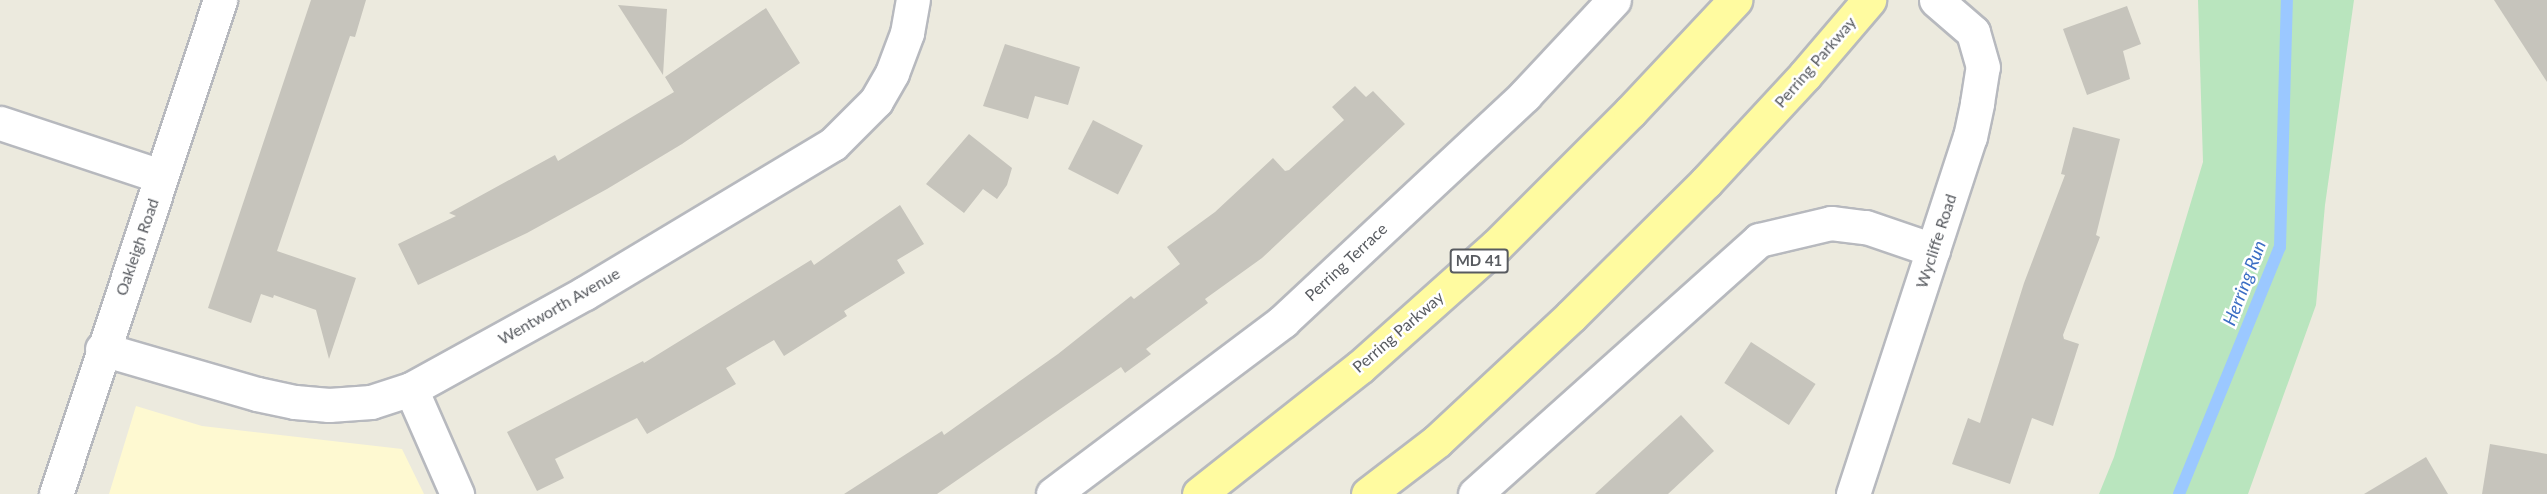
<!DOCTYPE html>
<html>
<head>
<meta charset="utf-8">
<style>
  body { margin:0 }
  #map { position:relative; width:2547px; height:494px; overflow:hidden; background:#eceade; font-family:Lato,sans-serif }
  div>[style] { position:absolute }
  .commercial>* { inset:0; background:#fef9d1 }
  .green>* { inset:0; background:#b9e5be }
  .stream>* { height:12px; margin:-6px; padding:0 6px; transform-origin:6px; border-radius:6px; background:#9bc8ff }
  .building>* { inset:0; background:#c6c4bc; transform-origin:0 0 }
  .roads { filter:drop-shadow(2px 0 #b7b9be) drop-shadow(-2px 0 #b7b9be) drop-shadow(0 2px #b7b9be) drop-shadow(0 -2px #b7b9be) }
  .minor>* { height:33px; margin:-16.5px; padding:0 16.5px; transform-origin:16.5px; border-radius:16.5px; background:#fff }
  .tertiary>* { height:33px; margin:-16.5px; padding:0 16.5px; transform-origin:16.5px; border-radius:16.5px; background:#fff }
  .primary>* { height:33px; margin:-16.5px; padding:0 16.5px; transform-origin:16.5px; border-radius:16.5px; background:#fffba0 }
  span { translate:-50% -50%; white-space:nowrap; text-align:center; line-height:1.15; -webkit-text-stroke:5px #fff; paint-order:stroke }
  .shield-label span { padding:2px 4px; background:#fff; border:2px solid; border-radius:4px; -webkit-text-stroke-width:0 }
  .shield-label { font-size:15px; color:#585b60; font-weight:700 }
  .street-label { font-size:16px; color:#585b60 }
  .water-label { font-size:18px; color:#3c6ec4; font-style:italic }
</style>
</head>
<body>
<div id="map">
  <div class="commercial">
    <i style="clip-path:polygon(136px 406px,202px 426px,402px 449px,424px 494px,109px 494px)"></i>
  </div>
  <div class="green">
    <i style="clip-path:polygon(2198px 0,2354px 0,2325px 205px,2316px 305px,2248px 494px,2099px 494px,2114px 457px,2203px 162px)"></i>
  </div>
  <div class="stream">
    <i style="left:2179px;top:494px;width:267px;rotate:-67.8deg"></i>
    <i style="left:2280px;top:247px;width:247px;rotate:-88.4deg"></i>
  </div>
  <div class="building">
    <i style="clip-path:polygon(311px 0,366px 0,355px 37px,350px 36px,277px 251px,356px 278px,329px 359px,316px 310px,274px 295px,273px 298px,261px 294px,251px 323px,208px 308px)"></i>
    <i style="clip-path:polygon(2494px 0,2547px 0,2547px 82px)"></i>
    <i style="clip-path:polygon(618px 5px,667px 9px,663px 75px)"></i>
    <i style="clip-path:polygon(2127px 6px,2141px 44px,2123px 51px,2130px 79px,2087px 95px,2063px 29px)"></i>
    <i style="clip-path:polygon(766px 8px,800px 63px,682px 144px,607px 189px,527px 233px,418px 285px,398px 244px,456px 216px,449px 213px,555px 155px,558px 161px,674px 92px,665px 77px)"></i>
    <i style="clip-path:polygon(1005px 44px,1080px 67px,1068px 105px,1035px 96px,1028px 119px,983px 106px)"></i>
    <i style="clip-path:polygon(1355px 86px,1366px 97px,1373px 91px,1405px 124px,1262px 258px,1205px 299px,1208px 303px,1146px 349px,1151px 354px,1125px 373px,1121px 367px,937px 494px,844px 494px,942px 431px,944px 435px,1058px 354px,1131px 296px,1134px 299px,1180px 264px,1167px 247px,1215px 212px,1273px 158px,1285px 171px,1289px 170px,1344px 120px,1332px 107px)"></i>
    <i style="left:1093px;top:120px;width:56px;height:55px;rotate:27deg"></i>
    <i style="clip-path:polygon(2073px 127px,2120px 139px,2096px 235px,2100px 237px,2063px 335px,2064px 339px,2079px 344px,2053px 426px,2032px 418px,2010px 484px,1952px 464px,1968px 418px,1980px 423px,2024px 283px,2065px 175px,2061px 174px)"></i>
    <i style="clip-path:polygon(969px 134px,1012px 168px,1007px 185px,997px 199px,983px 189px,964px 213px,926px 184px)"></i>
    <i style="clip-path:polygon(900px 205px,924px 244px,897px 260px,905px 273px,844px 311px,847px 316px,784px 356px,774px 340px,726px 368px,736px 384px,647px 434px,637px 418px,555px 459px,564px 478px,537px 491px,507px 432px,643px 361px,644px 363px,811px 260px,814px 265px)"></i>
    <i style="left:1751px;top:342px;width:77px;height:49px;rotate:33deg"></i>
    <i style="clip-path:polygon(1681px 415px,1714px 451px,1668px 494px,1595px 494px)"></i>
    <i style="clip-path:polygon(2490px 444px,2547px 454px,2547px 494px,2482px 494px)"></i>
    <i style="clip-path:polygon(2426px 457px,2448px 494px,2364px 494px)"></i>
  </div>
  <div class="roads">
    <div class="minor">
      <i style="left:0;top:123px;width:169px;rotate:18.3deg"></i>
      <i style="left:102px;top:349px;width:161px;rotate:16.2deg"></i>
      <i style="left:257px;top:394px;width:39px;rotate:12deg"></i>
      <i style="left:295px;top:402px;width:34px;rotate:5deg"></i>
      <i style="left:329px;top:405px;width:42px;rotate:-4.1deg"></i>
      <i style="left:371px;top:402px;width:42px;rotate:-18deg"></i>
      <i style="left:411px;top:389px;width:199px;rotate:-28.9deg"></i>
      <i style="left:585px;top:293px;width:289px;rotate:-31deg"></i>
      <i style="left:833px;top:144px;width:61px;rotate:-45deg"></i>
      <i style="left:876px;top:101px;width:32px;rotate:-60deg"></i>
      <i style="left:892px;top:73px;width:43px;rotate:-69.4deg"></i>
      <i style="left:907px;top:33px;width:34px;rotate:-80deg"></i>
      <i style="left:411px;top:389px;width:115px;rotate:66.3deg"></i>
      <i style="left:1053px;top:494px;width:288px;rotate:-36.9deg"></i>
      <i style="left:1283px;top:321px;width:331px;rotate:-43deg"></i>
      <i style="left:1525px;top:95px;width:130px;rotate:-46.9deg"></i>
      <i style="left:1475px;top:494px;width:381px;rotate:-41.8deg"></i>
      <i style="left:1759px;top:240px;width:74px;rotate:-13.3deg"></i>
      <i style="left:1831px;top:223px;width:35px;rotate:7deg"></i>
      <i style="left:1866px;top:227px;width:71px;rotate:18.9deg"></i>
      <i style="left:1853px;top:494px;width:376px;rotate:-71.9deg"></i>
      <i style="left:1970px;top:137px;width:35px;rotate:-78deg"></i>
      <i style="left:1977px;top:103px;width:36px;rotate:-81deg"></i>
      <i style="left:1983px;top:67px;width:36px;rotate:-106deg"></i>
      <i style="left:1973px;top:32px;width:49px;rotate:-139.1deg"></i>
    </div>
    <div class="tertiary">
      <i style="left:56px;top:494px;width:521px;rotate:-71.63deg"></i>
    </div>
    <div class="primary">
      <i style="left:1199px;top:494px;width:205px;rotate:-38.3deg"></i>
      <i style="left:1360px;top:367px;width:182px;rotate:-41.7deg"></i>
      <i style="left:1496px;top:246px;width:190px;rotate:-45deg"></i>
      <i style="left:1630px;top:112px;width:154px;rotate:-46.8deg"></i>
      <i style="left:1368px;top:494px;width:87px;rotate:-37.5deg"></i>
      <i style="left:1437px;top:441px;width:183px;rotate:-43deg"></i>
      <i style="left:1571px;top:316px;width:190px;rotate:-44.8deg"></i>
      <i style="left:1706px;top:182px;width:146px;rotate:-47.2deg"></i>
      <i style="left:1805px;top:75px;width:99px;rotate:-49.5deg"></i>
    </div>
  </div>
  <div class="shield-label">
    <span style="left:1479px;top:261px">MD 41</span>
  </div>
  <div class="street-label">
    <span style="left:1815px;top:62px;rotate:-49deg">Perring Parkway</span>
    <span style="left:1936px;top:241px;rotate:-72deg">Wycliffe Road</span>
    <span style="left:137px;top:247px;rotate:-71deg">Oakleigh Road</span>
    <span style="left:1346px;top:262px;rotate:-43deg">Perring Terrace</span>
    <span style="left:559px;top:306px;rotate:-30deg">Wentworth Avenue</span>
    <span style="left:1398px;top:332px;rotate:-41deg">Perring Parkway</span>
  </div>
  <div class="water-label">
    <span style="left:2244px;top:283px;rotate:-69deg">Herring Run</span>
  </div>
</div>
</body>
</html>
